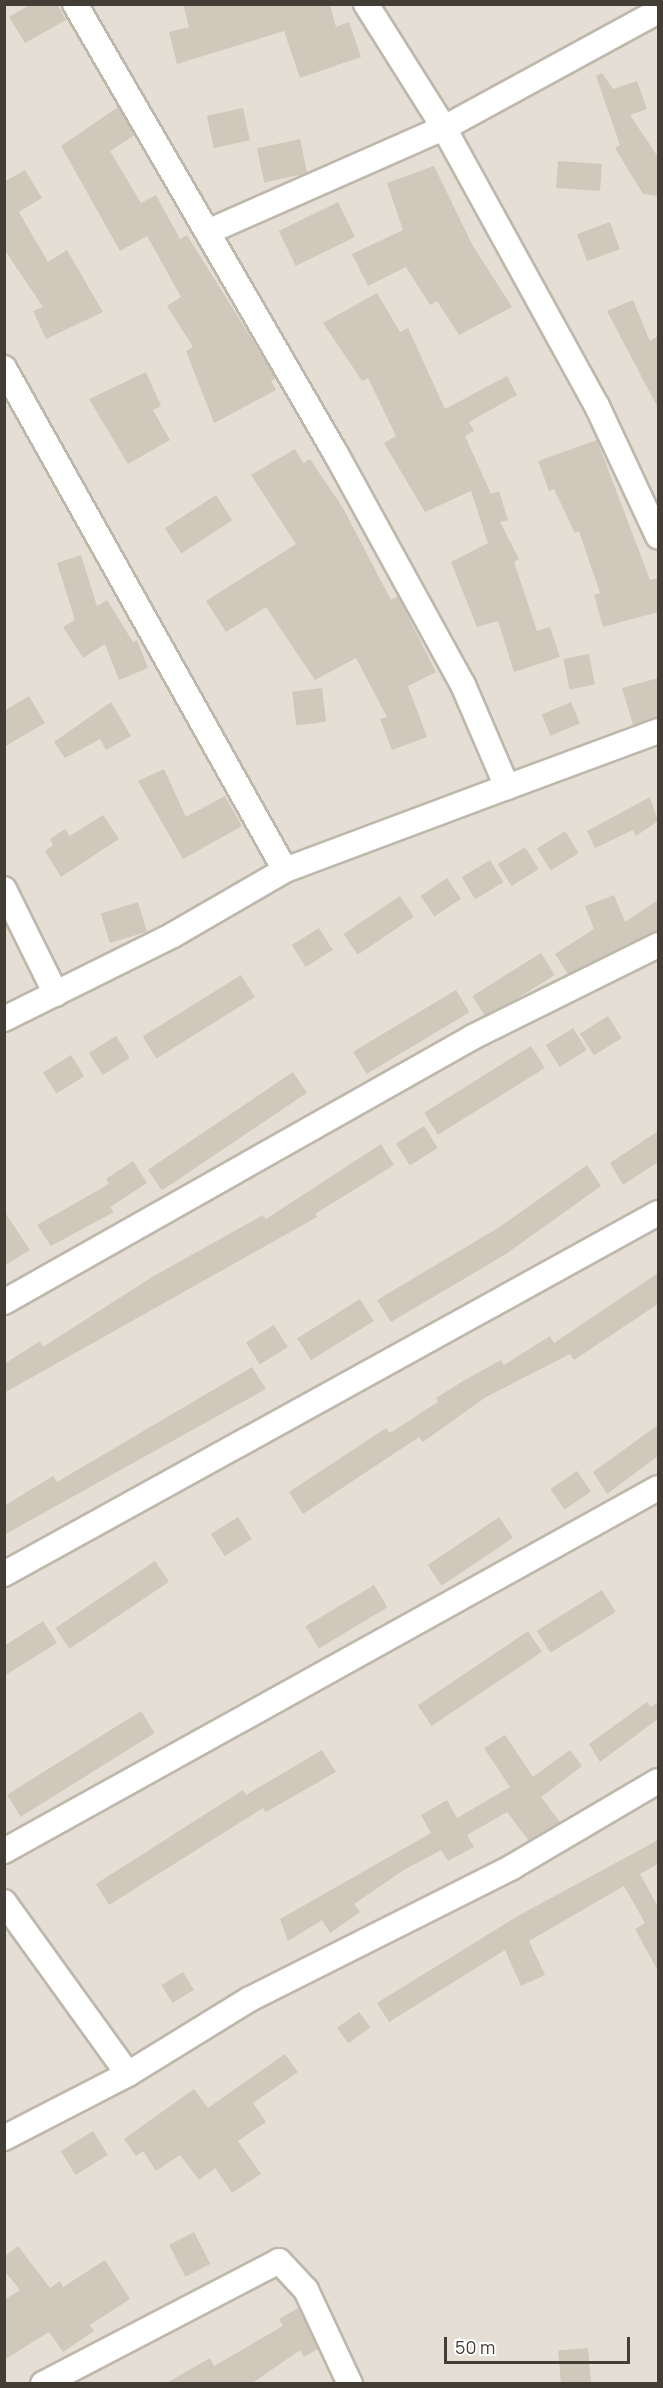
<!DOCTYPE html>
<html>
<head>
<meta charset="utf-8">
<style>
  body { margin:0 }
  #map { position:relative; width:663px; height:2388px; overflow:hidden; background:#f1ede5; font-family:Manrope,sans-serif }
  div>[style] { position:absolute }
  .residential>* { inset:0; background:#e4ded4; transform-origin:0 0 }
  .building>* { inset:0; background:#d1c8bc; transform-origin:0 0 }
  .roads { filter:drop-shadow(2px 0 #beb7ac) drop-shadow(-2px 0 #beb7ac) drop-shadow(0 2px #beb7ac) drop-shadow(0 -2px #beb7ac) }
  .minor>* { height:24px; margin:-12px; padding:0 12px; transform-origin:12px; border-radius:12px; background:#fff }
  span { translate:-50% -50%; white-space:nowrap; text-align:center; line-height:1.15; -webkit-text-stroke:4.5px #fff; paint-order:stroke }
  .frame { position:absolute; inset:0; border:6px solid #423d35; pointer-events:none }
  .scale { position:absolute; left:444px; top:2337px; width:186px; height:27px; box-sizing:border-box; border:3px solid #423d35; border-top:0; padding-left:8px; font-size:18px; line-height:21px; white-space:nowrap; color:#423d35; -webkit-text-stroke:4px #fff; paint-order:stroke }
</style>
</head>
<body>
<div id="map">
  <div class="residential">
    <i style="left:5px;top:5px;width:653px;height:2378px"></i>
  </div>
  <div class="building">
    <i style="clip-path:polygon(31px 4px,57px 4px,66px 20px,25px 43px,9px 17px)"></i>
    <i style="clip-path:polygon(183px 4px,330px 4px,336px 27px,349px 22px,361px 57px,300px 78px,284px 31px,177px 64px,169px 32px,189px 27px)"></i>
    <i style="clip-path:polygon(602px 73px,613px 89px,637px 81px,647px 109px,630px 115px,658px 157px,658px 196px,643px 194px,615px 148px,620px 145px,596px 76px)"></i>
    <i style="clip-path:polygon(118px 107px,135px 135px,110px 151px,141px 203px,156px 195px,180px 239px,187px 235px,276px 378px,271px 381px,276px 390px,214px 423px,186px 351px,193px 347px,167px 306px,181px 297px,147px 236px,120px 251px,61px 146px)"></i>
    <i style="left:243px;top:108px;width:33px;height:37px;rotate:78deg"></i>
    <i style="left:300px;top:139px;width:35px;height:44px;rotate:78deg"></i>
    <i style="left:558px;top:161px;width:44px;height:27px;rotate:4deg"></i>
    <i style="clip-path:polygon(434px 166px,473px 246px,512px 307px,459px 335px,437px 301px,430px 305px,406px 267px,368px 286px,352px 254px,403px 230px,387px 183px)"></i>
    <i style="clip-path:polygon(25px 170px,42px 198px,19px 212px,48px 262px,67px 250px,103px 312px,46px 339px,33px 311px,43px 307px,4px 249px,4px 182px)"></i>
    <i style="left:338px;top:202px;width:39px;height:66px;rotate:64deg"></i>
    <i style="left:610px;top:222px;width:29px;height:35px;rotate:70deg"></i>
    <i style="clip-path:polygon(377px 293px,400px 332px,408px 328px,445px 409px,507px 376px,517px 395px,469px 422px,474px 431px,465px 436px,491px 494px,499px 491px,508px 520px,500px 522px,519px 559px,514px 562px,537px 631px,550px 627px,560px 657px,514px 672px,498px 621px,477px 627px,451px 562px,488px 543px,471px 491px,425px 512px,384px 443px,396px 436px,368px 378px,362px 381px,323px 323px)"></i>
    <i style="clip-path:polygon(633px 300px,650px 341px,658px 336px,658px 408px,607px 311px)"></i>
    <i style="clip-path:polygon(146px 372px,161px 406px,153px 410px,170px 440px,128px 464px,89px 399px)"></i>
    <i style="clip-path:polygon(597px 440px,650px 580px,658px 578px,658px 612px,603px 627px,594px 595px,600px 593px,579px 531px,575px 533px,554px 489px,549px 491px,538px 461px)"></i>
    <i style="clip-path:polygon(295px 449px,303px 463px,310px 459px,343px 508px,391px 600px,398px 596px,436px 672px,408px 686px,427px 737px,392px 750px,380px 719px,387px 717px,356px 658px,315px 680px,266px 607px,226px 632px,206px 601px,296px 544px,251px 475px)"></i>
    <i style="left:216px;top:495px;width:30px;height:61px;rotate:57deg"></i>
    <i style="clip-path:polygon(81px 555px,97px 606px,107px 600px,133px 642px,137px 640px,148px 668px,119px 680px,105px 644px,83px 658px,63px 627px,75px 620px,57px 563px)"></i>
    <i style="left:589px;top:654px;width:31px;height:26px;rotate:79deg"></i>
    <i style="clip-path:polygon(658px 678px,658px 717px,633px 725px,622px 688px)"></i>
    <i style="left:322px;top:688px;width:34px;height:30px;rotate:83deg"></i>
    <i style="clip-path:polygon(29px 696px,45px 723px,4px 747px,4px 711px)"></i>
    <i style="clip-path:polygon(111px 702px,131px 736px,106px 750px,100px 739px,65px 758px,54px 742px)"></i>
    <i style="left:571px;top:702px;width:23px;height:32px;rotate:67deg"></i>
    <i style="clip-path:polygon(164px 769px,186px 817px,225px 796px,242px 826px,183px 859px,138px 781px)"></i>
    <i style="clip-path:polygon(650px 797px,658px 821px,636px 836px,633px 830px,595px 848px,587px 831px)"></i>
    <i style="clip-path:polygon(103px 815px,119px 839px,61px 877px,45px 851px,53px 845px,50px 839px,65px 829px,70px 836px)"></i>
    <i style="left:565px;top:831px;width:26px;height:33px;rotate:58deg"></i>
    <i style="left:525px;top:847px;width:26px;height:32px;rotate:58deg"></i>
    <i style="left:490px;top:860px;width:26px;height:33px;rotate:59deg"></i>
    <i style="left:447px;top:878px;width:25px;height:32px;rotate:56deg"></i>
    <i style="clip-path:polygon(614px 895px,625px 922px,658px 900px,658px 931px,568px 974px,555px 954px,594px 929px,585px 906px)"></i>
    <i style="left:400px;top:896px;width:25px;height:68px;rotate:56deg"></i>
    <i style="left:138px;top:902px;width:31px;height:39px;rotate:73deg"></i>
    <i style="left:319px;top:928px;width:26px;height:32px;rotate:58deg"></i>
    <i style="left:541px;top:953px;width:26px;height:81px;rotate:58deg"></i>
    <i style="left:241px;top:975px;width:26px;height:116px;rotate:58deg"></i>
    <i style="left:456px;top:990px;width:26px;height:120px;rotate:59deg"></i>
    <i style="left:608px;top:1016px;width:26px;height:33px;rotate:58deg"></i>
    <i style="left:573px;top:1028px;width:26px;height:32px;rotate:58deg"></i>
    <i style="left:116px;top:1036px;width:26px;height:32px;rotate:58deg"></i>
    <i style="left:531px;top:1046px;width:26px;height:126px;rotate:58deg"></i>
    <i style="left:71px;top:1055px;width:25px;height:33px;rotate:58deg"></i>
    <i style="left:293px;top:1072px;width:25px;height:175px;rotate:56deg"></i>
    <i style="left:424px;top:1126px;width:26px;height:33px;rotate:58deg"></i>
    <i style="clip-path:polygon(658px 1131px,658px 1162px,623px 1185px,610px 1163px)"></i>
    <i style="clip-path:polygon(381px 1144px,394px 1165px,315px 1214px,317px 1217px,4px 1393px,4px 1364px,40px 1341px,43px 1347px,152px 1277px,263px 1215px,266px 1219px)"></i>
    <i style="clip-path:polygon(133px 1161px,147px 1183px,110px 1207px,114px 1212px,51px 1246px,37px 1225px,109px 1184px,106px 1179px)"></i>
    <i style="clip-path:polygon(587px 1165px,601px 1186px,506px 1254px,391px 1322px,377px 1300px,498px 1228px)"></i>
    <i style="clip-path:polygon(4px 1211px,30px 1250px,4px 1266px)"></i>
    <i style="clip-path:polygon(658px 1273px,658px 1304px,574px 1360px,570px 1354px,486px 1397px,423px 1442px,419px 1437px,303px 1514px,289px 1492px,386px 1428px,390px 1433px,438px 1402px,436px 1398px,463px 1381px,501px 1360px,504px 1365px,550px 1336px,554px 1343px)"></i>
    <i style="left:360px;top:1299px;width:26px;height:74px;rotate:58deg"></i>
    <i style="left:274px;top:1325px;width:26px;height:33px;rotate:58deg"></i>
    <i style="clip-path:polygon(252px 1367px,266px 1389px,4px 1535px,4px 1506px,53px 1476px,57px 1482px)"></i>
    <i style="clip-path:polygon(658px 1425px,658px 1456px,607px 1494px,593px 1472px)"></i>
    <i style="left:577px;top:1471px;width:25px;height:32px;rotate:56deg"></i>
    <i style="left:238px;top:1517px;width:26px;height:32px;rotate:58deg"></i>
    <i style="left:499px;top:1517px;width:25px;height:86px;rotate:56deg"></i>
    <i style="left:155px;top:1561px;width:25px;height:120px;rotate:56deg"></i>
    <i style="left:374px;top:1585px;width:26px;height:80px;rotate:59deg"></i>
    <i style="left:602px;top:1590px;width:26px;height:77px;rotate:58deg"></i>
    <i style="clip-path:polygon(43px 1621px,57px 1643px,4px 1676px,4px 1646px)"></i>
    <i style="left:528px;top:1631px;width:25px;height:133px;rotate:56deg"></i>
    <i style="clip-path:polygon(647px 1702px,651px 1707px,658px 1702px,658px 1719px,600px 1762px,589px 1744px)"></i>
    <i style="left:141px;top:1711px;width:26px;height:158px;rotate:58deg"></i>
    <i style="clip-path:polygon(505px 1735px,533px 1777px,570px 1750px,582px 1766px,541px 1797px,560px 1822px,529px 1841px,507px 1812px,467px 1835px,474px 1847px,448px 1861px,441px 1850px,404px 1870px,354px 1904px,360px 1912px,330px 1933px,322px 1920px,288px 1941px,280px 1919px,431px 1833px,421px 1815px,447px 1800px,457px 1818px,510px 1787px,484px 1748px)"></i>
    <i style="clip-path:polygon(322px 1750px,336px 1772px,266px 1812px,263px 1808px,109px 1905px,96px 1884px,243px 1790px,246px 1795px)"></i>
    <i style="clip-path:polygon(658px 1840px,658px 1864px,640px 1874px,658px 1907px,658px 1971px,635px 1929px,645px 1923px,624px 1886px,529px 1941px,545px 1975px,521px 1986px,505px 1950px,389px 2022px,377px 2003px,516px 1917px)"></i>
    <i style="left:183px;top:1972px;width:21px;height:25px;rotate:59deg"></i>
    <i style="left:359px;top:2012px;width:19px;height:27px;rotate:54deg"></i>
    <i style="clip-path:polygon(285px 2054px,298px 2072px,253px 2103px,266px 2122px,238px 2141px,261px 2174px,232px 2193px,215px 2168px,199px 2180px,180px 2155px,156px 2171px,143px 2151px,136px 2156px,124px 2139px,194px 2089px,208px 2108px)"></i>
    <i style="left:93px;top:2131px;width:28px;height:38px;rotate:58deg"></i>
    <i style="left:194px;top:2232px;width:36px;height:28px;rotate:63deg"></i>
    <i style="clip-path:polygon(18px 2246px,50px 2288px,60px 2281px,63px 2287px,105px 2260px,130px 2299px,90px 2325px,94px 2331px,63px 2352px,49px 2332px,4px 2360px,4px 2300px,20px 2290px,4px 2270px,4px 2257px)"></i>
    <i style="clip-path:polygon(298px 2308px,318px 2349px,304px 2357px,300px 2350px,251px 2384px,165px 2384px,210px 2358px,214px 2366px,283px 2326px,279px 2319px)"></i>
    <i style="left:588px;top:2348px;width:36px;height:30px;rotate:85deg"></i>
  </div>
  <div class="roads">
    <div class="minor">
      <i style="left:366px;top:4px;width:146px;rotate:57.8deg"></i>
      <i style="left:444px;top:128px;width:317px;rotate:61.2deg"></i>
      <i style="left:597px;top:406px;width:144px;rotate:64.9deg"></i>
      <i style="left:210px;top:231px;width:256px;rotate:-23.8deg"></i>
      <i style="left:444px;top:128px;width:234px;rotate:-28.6deg"></i>
      <i style="left:4px;top:368px;width:575px;rotate:60.76deg"></i>
      <i style="left:507px;top:787px;width:161px;rotate:-20.3deg"></i>
      <i style="left:4px;top:889px;width:117px;rotate:63.7deg"></i>
      <i style="left:4px;top:1019px;width:189px;rotate:-26.4deg"></i>
      <i style="left:173px;top:935px;width:129px;rotate:-30.1deg"></i>
      <i style="left:285px;top:870px;width:237px;rotate:-20.5deg"></i>
      <i style="left:507px;top:787px;width:111px;rotate:-113.3deg"></i>
      <i style="left:463px;top:685px;width:264px;rotate:-118.8deg"></i>
      <i style="left:336px;top:454px;width:520px;rotate:-120.11deg"></i>
      <i style="left:4px;top:1302px;width:539px;rotate:-29.47deg"></i>
      <i style="left:473px;top:1037px;width:207px;rotate:-26.4deg"></i>
      <i style="left:4px;top:1574px;width:747px;rotate:-28.9deg"></i>
      <i style="left:4px;top:1851px;width:748px;rotate:-29.03deg"></i>
      <i style="left:4px;top:1902px;width:212px;rotate:54.2deg"></i>
      <i style="left:128px;top:2074px;width:143px;rotate:-31.6deg"></i>
      <i style="left:250px;top:1999px;width:293px;rotate:-26.7deg"></i>
      <i style="left:512px;top:1867px;width:169px;rotate:-30.5deg"></i>
      <i style="left:4px;top:2138px;width:140px;rotate:-27.3deg"></i>
      <i style="left:43px;top:2384px;width:266px;rotate:-27.5deg"></i>
      <i style="left:279px;top:2261px;width:40px;rotate:47deg"></i>
      <i style="left:306px;top:2290px;width:104px;rotate:64.9deg"></i>
    </div>
  </div>
  <div class="frame"></div>
  <div class="scale">50 m</div>
</div>
</body>
</html>
